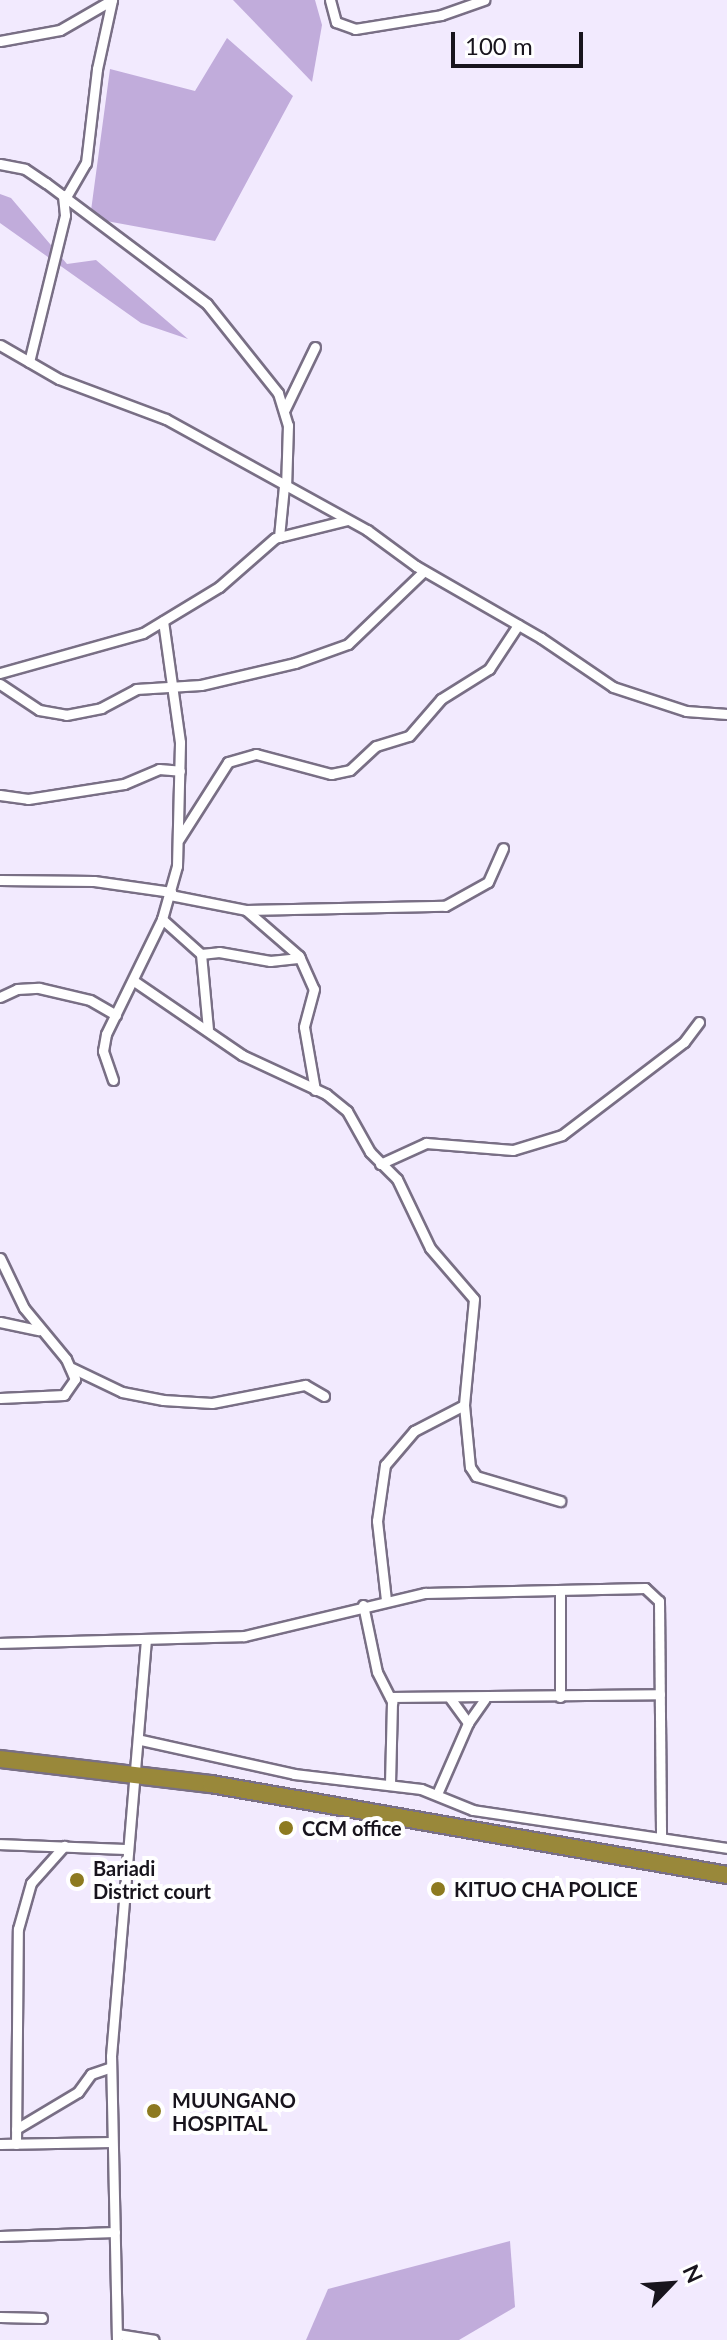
<!DOCTYPE html>
<html>
<head>
<meta charset="utf-8">
<style>
  body { margin:0 }
  #map { position:relative; width:727px; height:2340px; overflow:hidden; background:#f2eafe; font-family:Lato,sans-serif }
  div>[style] { position:absolute }
  .forest>* { inset:0; background:#c1acdb }
  .roads { filter:drop-shadow(2px 0 #796f85) drop-shadow(-2px 0 #796f85) drop-shadow(0 2px #796f85) drop-shadow(0 -2px #796f85) }
  .street>* { height:9px; margin:-4.5px; padding:0 4.5px; transform-origin:4.5px; border-radius:4.5px; background:#fff }
  .highway>* { height:16px; margin:-8px; padding:0 8px; transform-origin:8px; border-radius:8px; background:#99883a }
  .dots>* { width:22px; height:22px; translate:-50% -50%; box-sizing:border-box; border:4px solid #fff; border-radius:50% }
  span { translate:-50% -50%; white-space:nowrap; text-align:center; line-height:1.15; -webkit-text-stroke:8px #fff; paint-order:stroke }
  .poi-label { font-size:20px; color:#18141d; font-weight:700 }
  .left { translate:0 -50%; text-align:left }
  .north { position:absolute; left:631px; top:2244px; width:80px; height:80px; -webkit-text-stroke:6px #fff; paint-order:stroke; rotate:65deg; font-size:22px; font-weight:700; line-height:32px; text-align:center; color:#18141d }
  .north::after { content:''; display:block; margin:auto; width:28px; height:36px; background:#18141d; clip-path:polygon(50% 0,100% 100%,50% 72%,0 100%) }
  .scale { position:absolute; left:451px; top:32px; width:132px; height:36px; box-sizing:border-box; border:4px solid #18141d; border-top:0; padding-left:10px; font-size:24px; line-height:28px; white-space:nowrap; color:#18141d; -webkit-text-stroke:6px #fff; paint-order:stroke }
</style>
</head>
<body>
<div id="map">
  <div class="forest">
    <i style="clip-path:polygon(233px 0,315px 0,322px 25px,312px 82px)"></i>
    <i style="clip-path:polygon(227px 38px,293px 96px,215px 241px,90px 218px,110px 69px,195px 91px)"></i>
    <i style="clip-path:polygon(0 194px,11px 198px,67px 264px,96px 260px,188px 339px,141px 323px,0 223px)"></i>
    <i style="clip-path:polygon(510px 2241px,515px 2307px,459px 2340px,306px 2340px,328px 2289px)"></i>
  </div>
  <div class="roads">
    <div class="street">
      <i style="left:330px;top:0;width:23px;rotate:75deg"></i>
      <i style="left:336px;top:22px;width:20px;rotate:20deg"></i>
      <i style="left:355px;top:29px;width:87px;rotate:-9.2deg"></i>
      <i style="left:441px;top:15px;width:46px;rotate:-19.2deg"></i>
      <i style="left:0;top:41px;width:61px;rotate:-10.4deg"></i>
      <i style="left:60px;top:30px;width:60px;rotate:-30deg"></i>
      <i style="left:0;top:164px;width:25px;rotate:11deg"></i>
      <i style="left:25px;top:169px;width:25px;rotate:34deg"></i>
      <i style="left:46px;top:183px;width:201px;rotate:36.9deg"></i>
      <i style="left:207px;top:304px;width:114px;rotate:51.4deg"></i>
      <i style="left:278px;top:393px;width:34px;rotate:73deg"></i>
      <i style="left:288px;top:425px;width:62px;rotate:91.8deg"></i>
      <i style="left:66px;top:197px;width:39px;rotate:-60deg"></i>
      <i style="left:86px;top:163px;width:95px;rotate:-83.3deg"></i>
      <i style="left:97px;top:69px;width:71px;rotate:-77.7deg"></i>
      <i style="left:0;top:345px;width:68px;rotate:30deg"></i>
      <i style="left:59px;top:379px;width:114px;rotate:20.5deg"></i>
      <i style="left:166px;top:419px;width:230px;rotate:28.9deg"></i>
      <i style="left:367px;top:530px;width:61px;rotate:36.3deg"></i>
      <i style="left:416px;top:566px;width:144px;rotate:29.9deg"></i>
      <i style="left:541px;top:638px;width:87px;rotate:34.2deg"></i>
      <i style="left:613px;top:687px;width:77px;rotate:18.2deg"></i>
      <i style="left:686px;top:711px;width:41px;rotate:4.2deg"></i>
      <i style="left:29px;top:362px;width:151px;rotate:-76.2deg"></i>
      <i style="left:65px;top:215px;width:20px;rotate:-96deg"></i>
      <i style="left:284px;top:411px;width:71px;rotate:-64.2deg"></i>
      <i style="left:279px;top:537px;width:51px;rotate:-84.4deg"></i>
      <i style="left:0;top:673px;width:148px;rotate:-15.6deg"></i>
      <i style="left:143px;top:633px;width:89px;rotate:-31.2deg"></i>
      <i style="left:219px;top:587px;width:74px;rotate:-41.2deg"></i>
      <i style="left:275px;top:538px;width:74px;rotate:-14deg"></i>
      <i style="left:0;top:684px;width:47px;rotate:33.7deg"></i>
      <i style="left:39px;top:710px;width:27px;rotate:10deg"></i>
      <i style="left:66px;top:715px;width:36px;rotate:-11deg"></i>
      <i style="left:101px;top:708px;width:40px;rotate:-28deg"></i>
      <i style="left:136px;top:689px;width:65px;rotate:-3.5deg"></i>
      <i style="left:201px;top:685px;width:97px;rotate:-13.2deg"></i>
      <i style="left:295px;top:663px;width:56px;rotate:-19.7deg"></i>
      <i style="left:348px;top:644px;width:105px;rotate:-43.8deg"></i>
      <i style="left:0;top:795px;width:28px;rotate:8deg"></i>
      <i style="left:28px;top:799px;width:97px;rotate:-8.9deg"></i>
      <i style="left:124px;top:784px;width:38px;rotate:-23deg"></i>
      <i style="left:159px;top:769px;width:21px;rotate:5deg"></i>
      <i style="left:179px;top:839px;width:91px;rotate:-57.5deg"></i>
      <i style="left:228px;top:762px;width:29px;rotate:-16deg"></i>
      <i style="left:256px;top:754px;width:78px;rotate:14.9deg"></i>
      <i style="left:331px;top:774px;width:19px;rotate:-12deg"></i>
      <i style="left:350px;top:770px;width:35px;rotate:-43deg"></i>
      <i style="left:376px;top:746px;width:34px;rotate:-17deg"></i>
      <i style="left:409px;top:736px;width:49px;rotate:-49.1deg"></i>
      <i style="left:441px;top:699px;width:57px;rotate:-32deg"></i>
      <i style="left:489px;top:669px;width:53px;rotate:-56.6deg"></i>
      <i style="left:0;top:880px;width:94px;rotate:0.6deg"></i>
      <i style="left:94px;top:881px;width:78px;rotate:8.1deg"></i>
      <i style="left:170px;top:895px;width:77px;rotate:11.2deg"></i>
      <i style="left:246px;top:910px;width:70px;rotate:41deg"></i>
      <i style="left:299px;top:956px;width:36px;rotate:66deg"></i>
      <i style="left:314px;top:989px;width:39px;rotate:105deg"></i>
      <i style="left:304px;top:1027px;width:64px;rotate:80.1deg"></i>
      <i style="left:246px;top:910px;width:199px;rotate:-1.2deg"></i>
      <i style="left:445px;top:906px;width:49px;rotate:-29.2deg"></i>
      <i style="left:488px;top:882px;width:37px;rotate:-66deg"></i>
      <i style="left:162px;top:919px;width:52px;rotate:41.9deg"></i>
      <i style="left:201px;top:954px;width:75px;rotate:84.7deg"></i>
      <i style="left:201px;top:954px;width:18px;rotate:-6deg"></i>
      <i style="left:219px;top:952px;width:52px;rotate:10deg"></i>
      <i style="left:270px;top:961px;width:30px;rotate:-6deg"></i>
      <i style="left:134px;top:981px;width:131px;rotate:34.4deg"></i>
      <i style="left:242px;top:1055px;width:93px;rotate:24.9deg"></i>
      <i style="left:326px;top:1094px;width:27px;rotate:39deg"></i>
      <i style="left:347px;top:1111px;width:47px;rotate:60.7deg"></i>
      <i style="left:370px;top:1152px;width:38px;rotate:45deg"></i>
      <i style="left:397px;top:1179px;width:76px;rotate:64.4deg"></i>
      <i style="left:430px;top:1248px;width:67px;rotate:49.2deg"></i>
      <i style="left:474px;top:1299px;width:106px;rotate:95.4deg"></i>
      <i style="left:464px;top:1405px;width:62px;rotate:84.5deg"></i>
      <i style="left:470px;top:1467px;width:11px;rotate:56deg"></i>
      <i style="left:476px;top:1476px;width:88px;rotate:16.6deg"></i>
      <i style="left:0;top:997px;width:19px;rotate:-25deg"></i>
      <i style="left:17px;top:989px;width:22px;rotate:-3deg"></i>
      <i style="left:39px;top:988px;width:52px;rotate:13.2deg"></i>
      <i style="left:90px;top:1000px;width:30px;rotate:30deg"></i>
      <i style="left:113px;top:1080px;width:31px;rotate:-109deg"></i>
      <i style="left:103px;top:1051px;width:17px;rotate:-80deg"></i>
      <i style="left:106px;top:1034px;width:128px;rotate:-64deg"></i>
      <i style="left:162px;top:919px;width:55px;rotate:-74.2deg"></i>
      <i style="left:177px;top:866px;width:124px;rotate:-88.6deg"></i>
      <i style="left:180px;top:742px;width:122px;rotate:-98deg"></i>
      <i style="left:380px;top:1164px;width:51px;rotate:-24.5deg"></i>
      <i style="left:426px;top:1143px;width:87px;rotate:4.6deg"></i>
      <i style="left:513px;top:1150px;width:51px;rotate:-17deg"></i>
      <i style="left:562px;top:1135px;width:153px;rotate:-37.3deg"></i>
      <i style="left:684px;top:1042px;width:25px;rotate:-53deg"></i>
      <i style="left:0;top:1258px;width:55px;rotate:64.4deg"></i>
      <i style="left:24px;top:1308px;width:66px;rotate:50.5deg"></i>
      <i style="left:66px;top:1359px;width:22px;rotate:66deg"></i>
      <i style="left:75px;top:1379px;width:19px;rotate:125deg"></i>
      <i style="left:64px;top:1395px;width:64px;rotate:177.3deg"></i>
      <i style="left:0;top:1322px;width:40px;rotate:12deg"></i>
      <i style="left:72px;top:1368px;width:55px;rotate:25.6deg"></i>
      <i style="left:122px;top:1392px;width:42px;rotate:11deg"></i>
      <i style="left:163px;top:1400px;width:49px;rotate:3.5deg"></i>
      <i style="left:212px;top:1403px;width:95px;rotate:-11deg"></i>
      <i style="left:305px;top:1385px;width:22px;rotate:30deg"></i>
      <i style="left:386px;top:1600px;width:80px;rotate:-96.5deg"></i>
      <i style="left:377px;top:1521px;width:57px;rotate:-81.9deg"></i>
      <i style="left:385px;top:1465px;width:45px;rotate:-49.5deg"></i>
      <i style="left:414px;top:1431px;width:56px;rotate:-27.5deg"></i>
      <i style="left:363px;top:1605px;width:68px;rotate:78.2deg"></i>
      <i style="left:377px;top:1672px;width:34px;rotate:63deg"></i>
      <i style="left:392px;top:1702px;width:82px;rotate:91.4deg"></i>
      <i style="left:0;top:1643px;width:244px;rotate:-1.6deg"></i>
      <i style="left:244px;top:1636px;width:186px;rotate:-13.4deg"></i>
      <i style="left:425px;top:1593px;width:220px;rotate:-1.3deg"></i>
      <i style="left:645px;top:1588px;width:19px;rotate:43deg"></i>
      <i style="left:659px;top:1601px;width:236px;rotate:89.5deg"></i>
      <i style="left:390px;top:1697px;width:270px;rotate:-0.6deg"></i>
      <i style="left:560px;top:1697px;width:106px;rotate:-90deg"></i>
      <i style="left:450px;top:1698px;width:31px;rotate:54deg"></i>
      <i style="left:141px;top:1740px;width:157px;rotate:12.5deg"></i>
      <i style="left:294px;top:1774px;width:128px;rotate:6.7deg"></i>
      <i style="left:421px;top:1789px;width:56px;rotate:22deg"></i>
      <i style="left:473px;top:1810px;width:257px;rotate:8.5deg"></i>
      <i style="left:437px;top:1794px;width:77px;rotate:-66.4deg"></i>
      <i style="left:468px;top:1723px;width:29px;rotate:-55deg"></i>
      <i style="left:0;top:1844px;width:127px;rotate:2.3deg"></i>
      <i style="left:16px;top:2129px;width:72px;rotate:-30.8deg"></i>
      <i style="left:78px;top:2092px;width:22px;rotate:-54deg"></i>
      <i style="left:91px;top:2074px;width:21px;rotate:-19deg"></i>
      <i style="left:0;top:2144px;width:112px;rotate:-1deg"></i>
      <i style="left:16px;top:2144px;width:215px;rotate:-89.5deg"></i>
      <i style="left:18px;top:1929px;width:48px;rotate:-74.2deg"></i>
      <i style="left:31px;top:1883px;width:50px;rotate:-48.3deg"></i>
      <i style="left:0;top:2236px;width:115px;rotate:-2deg"></i>
      <i style="left:0;top:2317px;width:42px;rotate:1.4deg"></i>
      <i style="left:117px;top:2334px;width:37px;rotate:9deg"></i>
      <i style="left:117px;top:2340px;width:284px;rotate:-91.2deg"></i>
      <i style="left:111px;top:2056px;width:416px;rotate:-85.2deg"></i>
    </div>
    <div class="highway">
      <i style="left:0;top:1759px;width:212px;rotate:6.8deg"></i>
      <i style="left:211px;top:1784px;width:524px;rotate:10deg"></i>
    </div>
  </div>
  <div class="dots">
    <i style="left:286px;top:1828px;background:#8d7a20"></i>
    <i style="left:77px;top:1880px;background:#8d7a20"></i>
    <i style="left:438px;top:1889px;background:#8d7a20"></i>
    <i style="left:154px;top:2111px;background:#8d7a20"></i>
  </div>
  <div class="poi-label">
    <span class="left" style="left:302px;top:1828px">CCM office</span>
    <span class="left" style="left:93px;top:1880px">Bariadi<br>District court</span>
    <span class="left" style="left:454px;top:1889px">KITUO CHA POLICE</span>
    <span class="left" style="left:172px;top:2112px">MUUNGANO<br>HOSPITAL</span>
  </div>
  <div class="north">N</div>
  <div class="scale">100 m</div>
</div>
</body>
</html>
